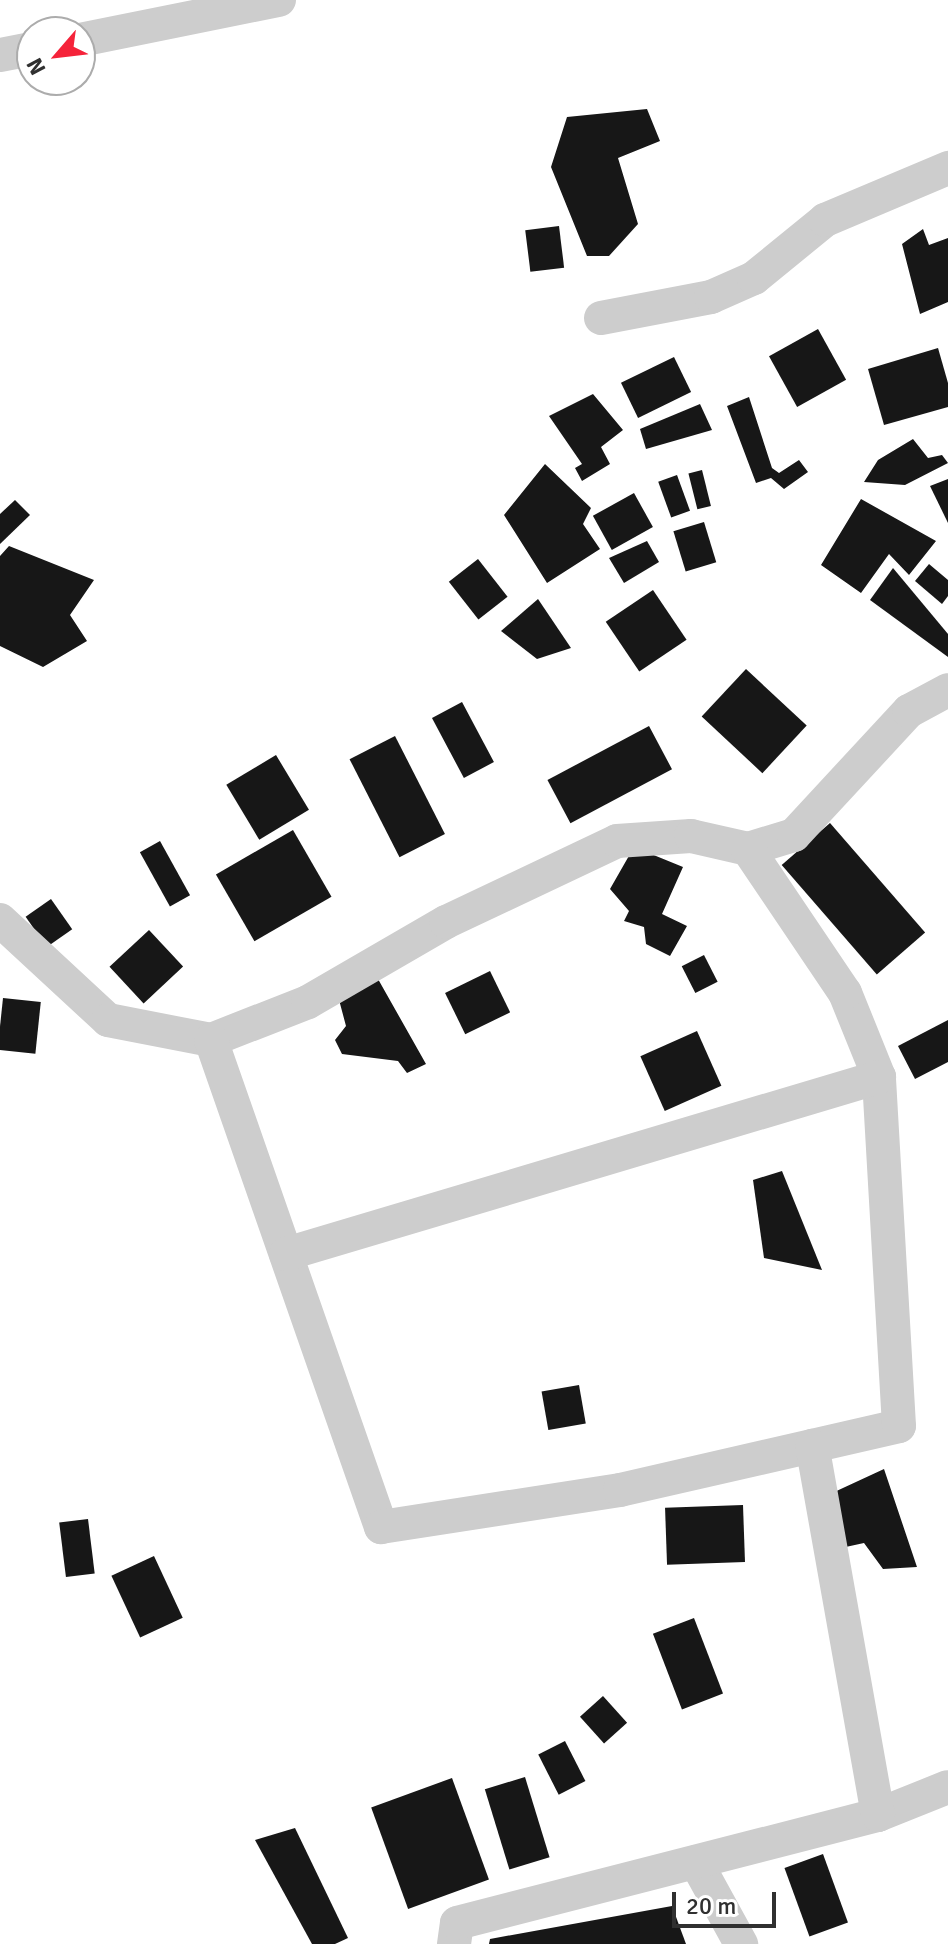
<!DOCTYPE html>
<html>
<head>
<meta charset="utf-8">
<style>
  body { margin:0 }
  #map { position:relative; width:948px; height:1944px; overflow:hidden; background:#fff; font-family:Signika,sans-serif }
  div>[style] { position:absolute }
  .building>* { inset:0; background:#171717; transform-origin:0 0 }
  .minor>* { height:34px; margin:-17px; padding:0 17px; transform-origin:17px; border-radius:17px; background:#cdcdcd }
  span { translate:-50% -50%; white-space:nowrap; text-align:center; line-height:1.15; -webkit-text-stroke:8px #fff; paint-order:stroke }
  .north { position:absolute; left:16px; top:16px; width:80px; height:80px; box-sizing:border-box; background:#fff; border:2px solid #acacac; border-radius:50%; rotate:242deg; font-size:22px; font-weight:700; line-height:32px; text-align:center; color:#303030 }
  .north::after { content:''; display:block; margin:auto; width:28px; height:36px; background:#f5233a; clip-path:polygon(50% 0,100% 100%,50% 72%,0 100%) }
  .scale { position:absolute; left:672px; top:1892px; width:104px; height:36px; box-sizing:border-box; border:4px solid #303030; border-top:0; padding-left:10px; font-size:24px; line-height:28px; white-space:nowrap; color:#303030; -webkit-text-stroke:6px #fff; paint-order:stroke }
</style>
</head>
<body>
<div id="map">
  <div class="building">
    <i style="clip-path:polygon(647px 109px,660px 141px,618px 158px,638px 224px,609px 256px,587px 256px,551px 167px,567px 117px)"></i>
    <i style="left:559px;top:226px;width:42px;height:34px;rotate:83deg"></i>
    <i style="clip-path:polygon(923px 229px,929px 245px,948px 238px,948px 302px,920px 314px,902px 244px)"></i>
    <i style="left:818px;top:329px;width:58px;height:56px;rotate:61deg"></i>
    <i style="clip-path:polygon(938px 348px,948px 383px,948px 407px,884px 425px,868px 369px)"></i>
    <i style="left:674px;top:357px;width:39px;height:59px;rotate:64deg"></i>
    <i style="clip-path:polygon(593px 394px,623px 430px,601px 447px,610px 464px,582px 481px,575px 468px,582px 464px,549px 416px)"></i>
    <i style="clip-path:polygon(749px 397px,772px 468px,779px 473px,799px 460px,808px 472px,784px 489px,771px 478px,756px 483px,727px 406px)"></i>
    <i style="clip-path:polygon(700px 404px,712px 430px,646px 449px,640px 429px)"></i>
    <i style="clip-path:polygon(913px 439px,928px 458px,942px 455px,948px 463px,905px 485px,864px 482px,878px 460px)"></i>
    <i style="clip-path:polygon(545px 464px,591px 508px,583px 524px,600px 549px,547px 583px,504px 515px)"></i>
    <i style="left:702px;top:470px;width:37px;height:14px;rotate:76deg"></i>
    <i style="left:677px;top:475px;width:38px;height:20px;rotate:70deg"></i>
    <i style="clip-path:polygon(948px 479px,948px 523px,930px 486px)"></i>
    <i style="left:634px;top:493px;width:39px;height:47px;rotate:61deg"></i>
    <i style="clip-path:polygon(861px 499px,936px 541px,909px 575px,889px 554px,861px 593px,821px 565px)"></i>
    <i style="clip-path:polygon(15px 500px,30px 515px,0 544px,0 514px)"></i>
    <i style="left:704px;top:522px;width:42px;height:32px;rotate:73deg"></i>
    <i style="clip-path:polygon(647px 541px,659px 562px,624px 583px,609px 558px)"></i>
    <i style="clip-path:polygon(9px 546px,94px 580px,70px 615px,87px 641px,43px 667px,0 646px,0 556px)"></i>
    <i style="left:478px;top:559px;width:48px;height:37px;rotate:52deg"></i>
    <i style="clip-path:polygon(929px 564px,948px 580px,948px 596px,942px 604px,915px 581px)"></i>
    <i style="clip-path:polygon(893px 568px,948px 634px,948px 657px,870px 600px)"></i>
    <i style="left:653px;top:590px;width:60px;height:57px;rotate:56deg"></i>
    <i style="clip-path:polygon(538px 599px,571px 648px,537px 659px,501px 631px)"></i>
    <i style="left:746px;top:669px;width:83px;height:65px;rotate:43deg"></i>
    <i style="left:462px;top:702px;width:68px;height:34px;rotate:62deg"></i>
    <i style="left:649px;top:726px;width:49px;height:115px;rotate:62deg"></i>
    <i style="left:395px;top:736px;width:110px;height:51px;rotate:63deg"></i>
    <i style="left:276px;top:755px;width:64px;height:58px;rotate:59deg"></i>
    <i style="left:830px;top:823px;width:145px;height:64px;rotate:49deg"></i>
    <i style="left:293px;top:830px;width:77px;height:89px;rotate:60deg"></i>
    <i style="left:160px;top:841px;width:62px;height:23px;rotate:61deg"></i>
    <i style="clip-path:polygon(634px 847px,683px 867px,662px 914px,687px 926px,670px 956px,646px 944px,644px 927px,624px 921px,629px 911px,610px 889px)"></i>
    <i style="left:51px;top:899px;width:37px;height:31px;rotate:55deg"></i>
    <i style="left:149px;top:930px;width:50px;height:54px;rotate:47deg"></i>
    <i style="left:704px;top:955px;width:30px;height:25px;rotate:63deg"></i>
    <i style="left:490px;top:971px;width:46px;height:50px;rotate:64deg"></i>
    <i style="clip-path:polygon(378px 979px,426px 1064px,407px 1073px,398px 1061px,342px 1054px,335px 1040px,346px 1026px,338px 996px)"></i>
    <i style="left:3px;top:998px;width:38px;height:52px;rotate:6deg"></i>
    <i style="clip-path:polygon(948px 1020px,948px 1062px,915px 1079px,898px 1046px)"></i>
    <i style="left:697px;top:1031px;width:60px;height:62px;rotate:66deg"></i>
    <i style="clip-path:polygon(782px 1171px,822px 1270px,764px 1258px,753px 1180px)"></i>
    <i style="left:579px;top:1385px;width:39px;height:38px;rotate:80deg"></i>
    <i style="clip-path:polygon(884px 1469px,917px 1567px,883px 1569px,864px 1543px,841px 1548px,830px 1494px)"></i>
    <i style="left:743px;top:1505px;width:57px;height:78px;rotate:88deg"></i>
    <i style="left:88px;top:1519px;width:55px;height:29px;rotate:83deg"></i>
    <i style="left:154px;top:1556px;width:68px;height:47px;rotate:65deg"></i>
    <i style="left:694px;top:1618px;width:81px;height:44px;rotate:69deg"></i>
    <i style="left:603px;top:1696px;width:36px;height:31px;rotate:48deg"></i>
    <i style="left:565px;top:1741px;width:45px;height:30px;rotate:63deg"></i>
    <i style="left:525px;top:1777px;width:84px;height:42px;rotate:73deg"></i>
    <i style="left:452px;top:1778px;width:108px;height:86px;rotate:70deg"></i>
    <i style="clip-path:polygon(295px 1828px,348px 1938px,335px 1944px,312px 1944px,255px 1840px)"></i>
    <i style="left:823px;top:1854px;width:73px;height:41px;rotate:70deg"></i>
    <i style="clip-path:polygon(672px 1906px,686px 1944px,489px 1944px,490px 1939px)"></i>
  </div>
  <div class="minor">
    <i style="left:80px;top:40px;width:203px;rotate:-11.4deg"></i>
    <i style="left:0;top:55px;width:33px;rotate:-11deg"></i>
    <i style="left:601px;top:318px;width:112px;rotate:-10.8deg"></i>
    <i style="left:711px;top:297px;width:47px;rotate:-23.8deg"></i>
    <i style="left:754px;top:278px;width:92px;rotate:-39.2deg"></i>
    <i style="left:825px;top:220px;width:134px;rotate:-22.9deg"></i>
    <i style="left:0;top:920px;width:147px;rotate:42.8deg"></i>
    <i style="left:108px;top:1020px;width:105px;rotate:11deg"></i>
    <i style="left:211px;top:1040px;width:104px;rotate:-21.4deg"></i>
    <i style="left:308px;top:1002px;width:160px;rotate:-30.1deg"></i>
    <i style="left:446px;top:922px;width:189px;rotate:-25.3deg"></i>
    <i style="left:617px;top:841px;width:74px;rotate:-3.9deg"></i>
    <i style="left:691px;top:836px;width:58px;rotate:12.8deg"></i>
    <i style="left:748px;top:849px;width:48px;rotate:-16.9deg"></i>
    <i style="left:794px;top:835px;width:169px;rotate:-47.2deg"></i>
    <i style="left:909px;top:711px;width:44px;rotate:-28.3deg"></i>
    <i style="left:211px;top:1040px;width:516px;rotate:70.76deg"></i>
    <i style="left:381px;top:1527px;width:242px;rotate:-8.8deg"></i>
    <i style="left:620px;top:1490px;width:286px;rotate:-12.9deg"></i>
    <i style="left:899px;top:1426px;width:350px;rotate:-93.3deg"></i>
    <i style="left:879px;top:1077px;width:91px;rotate:-112deg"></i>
    <i style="left:845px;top:993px;width:174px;rotate:-124deg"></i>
    <i style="left:286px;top:1254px;width:619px;rotate:-16.62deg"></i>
    <i style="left:878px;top:1815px;width:75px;rotate:-21.8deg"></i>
    <i style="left:696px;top:1862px;width:94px;rotate:61.2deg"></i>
    <i style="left:454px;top:1944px;width:21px;rotate:-82deg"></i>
    <i style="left:457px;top:1923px;width:435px;rotate:-14.4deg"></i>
    <i style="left:878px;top:1815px;width:375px;rotate:-100.1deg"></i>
  </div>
  <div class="north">N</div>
  <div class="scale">20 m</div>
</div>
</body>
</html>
